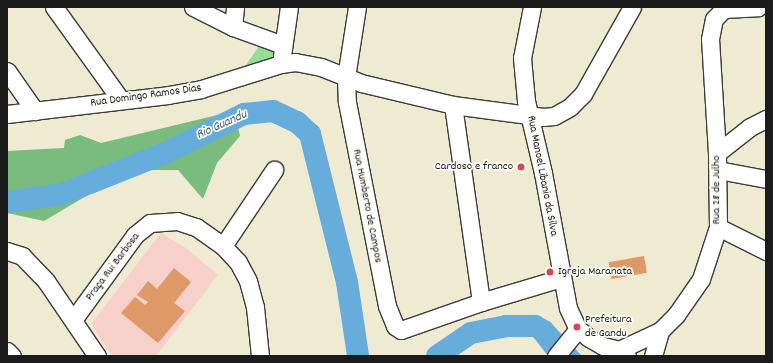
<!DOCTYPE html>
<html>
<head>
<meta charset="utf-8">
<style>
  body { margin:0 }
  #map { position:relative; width:773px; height:363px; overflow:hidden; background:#efebd3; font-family:Dekko,sans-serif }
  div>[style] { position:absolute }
  .built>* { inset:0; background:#f7d0cb }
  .green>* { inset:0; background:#98dd95 }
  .forest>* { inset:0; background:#7abc7e }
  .water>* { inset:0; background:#66addc }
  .river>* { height:22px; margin:-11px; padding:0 11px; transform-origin:11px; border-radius:11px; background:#66addc }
  .building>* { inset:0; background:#dd9967; transform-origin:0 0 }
  .roads { filter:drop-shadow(1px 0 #3c3b37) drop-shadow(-1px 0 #3c3b37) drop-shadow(0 1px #3c3b37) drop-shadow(0 -1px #3c3b37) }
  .minor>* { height:17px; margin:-8.5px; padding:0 8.5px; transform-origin:8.5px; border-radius:8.5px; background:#fff }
  .dots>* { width:11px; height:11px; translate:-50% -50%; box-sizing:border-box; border:2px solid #fdfcf7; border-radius:50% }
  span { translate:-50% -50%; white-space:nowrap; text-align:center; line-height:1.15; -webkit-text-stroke:3.5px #fdfcf7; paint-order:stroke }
  .street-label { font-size:12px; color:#1c1c1c }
  .poi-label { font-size:12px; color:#1c1c1c }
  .right { translate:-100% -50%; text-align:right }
  .left { translate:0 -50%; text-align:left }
  .water-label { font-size:13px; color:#3d5d72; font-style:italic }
  .frame { position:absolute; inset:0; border:8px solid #1c1c1c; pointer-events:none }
</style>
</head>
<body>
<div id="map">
  <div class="built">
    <i style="clip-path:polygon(161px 233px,186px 248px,218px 275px,156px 356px,112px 356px,91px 324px)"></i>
  </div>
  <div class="green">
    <i style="clip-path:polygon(264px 39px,282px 57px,236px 79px)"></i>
  </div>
  <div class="forest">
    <i style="clip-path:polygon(234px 111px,240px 136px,217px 163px,203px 199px,178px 170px,147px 170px,98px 189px,44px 221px,7px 213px,7px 151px,64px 148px,65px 140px,80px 135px,101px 143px)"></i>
  </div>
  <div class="water">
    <i style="clip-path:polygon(550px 322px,581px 355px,580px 356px,548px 356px,531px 334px,544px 331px)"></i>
  </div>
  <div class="river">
    <i style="left:7px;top:202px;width:56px;rotate:-8.3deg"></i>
    <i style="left:62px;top:194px;width:111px;rotate:-21.7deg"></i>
    <i style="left:165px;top:153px;width:88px;rotate:-26.3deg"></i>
    <i style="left:244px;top:114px;width:29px;rotate:-6deg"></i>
    <i style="left:273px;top:111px;width:26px;rotate:25deg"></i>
    <i style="left:297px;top:122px;width:18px;rotate:43deg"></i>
    <i style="left:310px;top:134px;width:153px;rotate:76deg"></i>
    <i style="left:347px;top:282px;width:75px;rotate:81.5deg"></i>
    <i style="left:437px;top:356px;width:41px;rotate:-34.1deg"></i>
    <i style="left:471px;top:333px;width:36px;rotate:-11deg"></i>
    <i style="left:506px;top:326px;width:29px"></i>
    <i style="left:535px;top:326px;width:10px;rotate:29deg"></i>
  </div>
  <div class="building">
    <i style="left:644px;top:256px;width:17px;height:36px;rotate:80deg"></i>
    <i style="clip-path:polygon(174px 268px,191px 282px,174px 303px,185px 311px,158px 343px,121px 313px,135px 297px,145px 305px,148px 302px,137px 295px,148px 281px,157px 289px)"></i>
  </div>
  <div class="roads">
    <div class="minor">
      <i style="left:54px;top:7px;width:113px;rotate:54.3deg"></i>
      <i style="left:193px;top:7px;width:45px;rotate:26.6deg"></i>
      <i style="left:233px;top:27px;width:53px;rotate:19.8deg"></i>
      <i style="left:357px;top:7px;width:71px;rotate:98.9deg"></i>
      <i style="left:346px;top:77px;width:25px;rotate:88deg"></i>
      <i style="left:347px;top:102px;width:208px;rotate:78.9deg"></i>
      <i style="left:387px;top:306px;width:22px;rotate:68deg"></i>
      <i style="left:395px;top:326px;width:7px;rotate:34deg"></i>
      <i style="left:401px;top:330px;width:85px;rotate:-19.3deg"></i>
      <i style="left:481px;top:302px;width:84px;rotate:-16.7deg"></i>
      <i style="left:532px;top:7px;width:52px;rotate:101.1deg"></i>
      <i style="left:522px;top:58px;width:43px;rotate:84.7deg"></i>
      <i style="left:526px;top:101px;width:74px;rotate:76.7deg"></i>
      <i style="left:543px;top:173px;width:137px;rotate:79.5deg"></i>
      <i style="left:568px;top:308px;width:23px;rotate:65deg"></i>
      <i style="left:578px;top:329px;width:14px;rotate:39deg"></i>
      <i style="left:589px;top:338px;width:16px;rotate:30deg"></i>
      <i style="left:603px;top:346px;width:16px;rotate:14deg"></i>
      <i style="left:619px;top:350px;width:10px;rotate:37deg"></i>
      <i style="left:233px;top:27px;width:20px;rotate:-84deg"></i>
      <i style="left:282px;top:56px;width:49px;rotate:-81.9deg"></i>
      <i style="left:7px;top:71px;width:49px;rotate:55deg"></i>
      <i style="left:453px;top:105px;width:199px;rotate:81.9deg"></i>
      <i style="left:7px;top:114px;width:162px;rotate:-6.7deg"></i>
      <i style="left:168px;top:95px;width:34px;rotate:-10deg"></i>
      <i style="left:201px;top:89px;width:84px;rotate:-17.4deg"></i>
      <i style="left:281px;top:64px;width:14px;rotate:-8deg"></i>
      <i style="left:295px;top:62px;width:26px;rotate:11deg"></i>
      <i style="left:321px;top:67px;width:43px;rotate:21.8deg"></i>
      <i style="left:361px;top:83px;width:95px;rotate:13.4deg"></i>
      <i style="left:453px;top:105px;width:91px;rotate:7.6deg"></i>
      <i style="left:543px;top:117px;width:11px;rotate:-5deg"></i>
      <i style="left:554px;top:116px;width:18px;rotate:-29deg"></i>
      <i style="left:570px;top:107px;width:18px;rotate:-45deg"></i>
      <i style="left:583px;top:94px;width:100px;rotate:-60.6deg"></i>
      <i style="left:717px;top:153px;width:42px;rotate:-38.2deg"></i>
      <i style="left:750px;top:127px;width:18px;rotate:-27deg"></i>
      <i style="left:718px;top:170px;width:49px;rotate:10.6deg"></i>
      <i style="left:718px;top:227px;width:54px;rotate:26.6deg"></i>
      <i style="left:223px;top:246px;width:92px;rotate:-56.1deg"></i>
      <i style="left:7px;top:251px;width:16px;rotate:18deg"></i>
      <i style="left:22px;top:256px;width:35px;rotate:46deg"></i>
      <i style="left:46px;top:281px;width:91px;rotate:55.8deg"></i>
      <i style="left:73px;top:320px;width:105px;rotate:-53.9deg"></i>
      <i style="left:135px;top:235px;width:19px;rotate:-39deg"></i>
      <i style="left:150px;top:223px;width:27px;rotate:-4deg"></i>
      <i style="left:177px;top:221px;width:20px;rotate:18deg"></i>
      <i style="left:196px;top:227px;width:33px;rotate:35deg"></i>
      <i style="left:223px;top:246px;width:22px;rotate:47deg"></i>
      <i style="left:238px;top:262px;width:21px;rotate:62deg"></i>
      <i style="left:248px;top:281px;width:27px;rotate:75deg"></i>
      <i style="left:255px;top:307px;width:49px;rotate:84.2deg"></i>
      <i style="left:619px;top:350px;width:45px;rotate:-24.9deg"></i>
      <i style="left:660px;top:331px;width:23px;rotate:-45deg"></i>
      <i style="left:676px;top:315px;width:44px;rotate:-55.2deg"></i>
      <i style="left:701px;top:279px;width:55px;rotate:-71.9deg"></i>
      <i style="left:718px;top:227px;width:74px;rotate:-90.8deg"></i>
      <i style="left:717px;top:153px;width:114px;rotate:-93.5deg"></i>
      <i style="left:710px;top:39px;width:20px;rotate:-79deg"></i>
      <i style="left:714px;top:19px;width:14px;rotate:-45deg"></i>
      <i style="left:724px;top:9px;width:34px;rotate:-3deg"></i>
      <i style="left:7px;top:351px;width:7px;rotate:45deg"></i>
      <i style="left:556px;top:356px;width:35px;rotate:-51deg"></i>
      <i style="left:653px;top:356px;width:26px;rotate:-74deg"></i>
    </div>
  </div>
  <div class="dots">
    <i style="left:521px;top:167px;background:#d1495b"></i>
    <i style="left:550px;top:272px;background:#d1495b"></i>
    <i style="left:577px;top:327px;background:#d1495b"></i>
  </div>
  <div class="street-label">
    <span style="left:146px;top:96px;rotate:-8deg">Rua Domingo Ramos Dias</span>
    <span style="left:542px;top:176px;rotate:79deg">Rua Manoel Libanio da Silva</span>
    <span style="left:717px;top:190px;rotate:-90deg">Rua 28 de Julho</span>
    <span style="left:367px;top:206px;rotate:79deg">Rua Humberto de Campos</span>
    <span style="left:113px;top:267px;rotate:-53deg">Praça Rui Barbosa</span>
  </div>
  <div class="poi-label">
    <span class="right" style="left:513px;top:167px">Cardoso e franco</span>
    <span class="left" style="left:558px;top:272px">Igreja Maranata</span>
    <span class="left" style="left:585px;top:327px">Prefeitura<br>de Gandu</span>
  </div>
  <div class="water-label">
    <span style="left:222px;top:126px;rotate:-24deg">Rio Guandu</span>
  </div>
  <div class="frame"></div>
</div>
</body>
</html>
